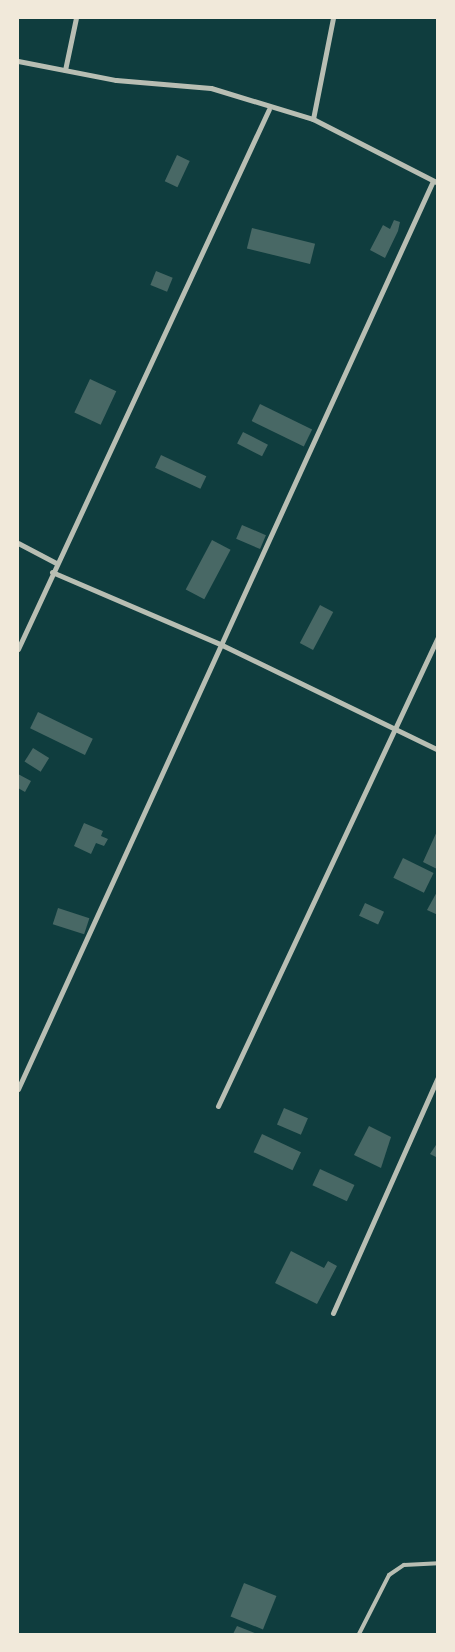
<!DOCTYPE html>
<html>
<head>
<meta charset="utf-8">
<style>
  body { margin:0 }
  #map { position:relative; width:455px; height:1652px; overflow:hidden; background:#0f3d3e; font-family:Lato,sans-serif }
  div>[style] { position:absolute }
  .building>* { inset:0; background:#486865; transform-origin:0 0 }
  .service>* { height:4px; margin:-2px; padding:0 2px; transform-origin:2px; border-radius:2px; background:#b8beb3 }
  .minor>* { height:5px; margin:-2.5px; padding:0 2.5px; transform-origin:2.5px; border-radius:2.5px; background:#b8beb3 }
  span { translate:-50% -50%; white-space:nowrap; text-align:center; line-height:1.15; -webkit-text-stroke:5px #f1e9da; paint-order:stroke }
  .frame { position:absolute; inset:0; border:19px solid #f1e9da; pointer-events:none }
</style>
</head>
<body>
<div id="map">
  <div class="building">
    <i style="left:177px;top:155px;width:14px;height:29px;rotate:25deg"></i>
    <i style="clip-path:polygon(394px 220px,400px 222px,398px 231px,385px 258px,370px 250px,383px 225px,390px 229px)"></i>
    <i style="left:252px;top:228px;width:65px;height:21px;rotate:14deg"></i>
    <i style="left:156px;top:271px;width:18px;height:15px;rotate:22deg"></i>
    <i style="left:90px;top:379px;width:29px;height:37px;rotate:25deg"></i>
    <i style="left:260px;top:404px;width:58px;height:19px;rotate:26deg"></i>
    <i style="left:243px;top:432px;width:28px;height:13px;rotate:27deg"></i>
    <i style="left:161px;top:455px;width:50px;height:14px;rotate:25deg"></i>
    <i style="left:242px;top:525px;width:26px;height:15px;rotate:23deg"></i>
    <i style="left:212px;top:540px;width:21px;height:56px;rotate:28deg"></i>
    <i style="left:320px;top:605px;width:15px;height:43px;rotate:28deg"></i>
    <i style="left:38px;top:712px;width:61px;height:18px;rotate:26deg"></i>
    <i style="left:33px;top:748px;width:19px;height:16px;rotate:32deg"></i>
    <i style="clip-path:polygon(18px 774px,31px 781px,25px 792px,18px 788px)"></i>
    <i style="clip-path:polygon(84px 823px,103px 831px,101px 836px,108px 839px,104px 846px,96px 843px,91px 854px,74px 846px)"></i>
    <i style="clip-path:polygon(438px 829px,438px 867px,437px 869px,423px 862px)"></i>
    <i style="left:403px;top:858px;width:34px;height:22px;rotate:26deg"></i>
    <i style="clip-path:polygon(438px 890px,438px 915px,427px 910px)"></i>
    <i style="left:365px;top:903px;width:21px;height:14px;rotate:25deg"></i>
    <i style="left:58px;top:908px;width:33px;height:17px;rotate:18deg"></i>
    <i style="left:284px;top:1108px;width:26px;height:18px;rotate:23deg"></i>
    <i style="clip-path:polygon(369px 1126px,391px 1137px,381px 1168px,354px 1155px)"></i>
    <i style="left:262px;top:1134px;width:43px;height:20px;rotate:25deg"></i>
    <i style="clip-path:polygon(438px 1142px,438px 1158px,430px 1154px)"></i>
    <i style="left:320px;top:1169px;width:38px;height:18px;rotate:25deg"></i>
    <i style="clip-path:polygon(291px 1251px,324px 1268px,328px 1261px,337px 1266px,317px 1304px,275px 1283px)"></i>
    <i style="left:244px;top:1583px;width:35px;height:36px;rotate:22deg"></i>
    <i style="clip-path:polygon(237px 1626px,257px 1634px,233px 1634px)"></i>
  </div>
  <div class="service">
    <i style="left:359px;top:1634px;width:66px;rotate:-63deg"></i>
    <i style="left:389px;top:1575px;width:18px;rotate:-34deg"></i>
    <i style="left:404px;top:1565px;width:34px;rotate:-3deg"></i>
  </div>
  <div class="minor">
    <i style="left:18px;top:61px;width:100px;rotate:11deg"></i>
    <i style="left:116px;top:80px;width:95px;rotate:4.8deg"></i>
    <i style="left:211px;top:88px;width:107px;rotate:16.9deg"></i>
    <i style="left:313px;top:119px;width:140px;rotate:27.1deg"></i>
    <i style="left:65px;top:70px;width:53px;rotate:-78.1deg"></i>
    <i style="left:313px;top:119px;width:103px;rotate:-78.8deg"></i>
    <i style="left:18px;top:543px;width:43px;rotate:27.8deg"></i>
    <i style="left:52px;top:572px;width:185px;rotate:23.2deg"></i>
    <i style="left:222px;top:645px;width:240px;rotate:25.9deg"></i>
    <i style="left:18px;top:649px;width:595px;rotate:-65.07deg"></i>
    <i style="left:18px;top:1089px;width:998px;rotate:-65.44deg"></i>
    <i style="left:218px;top:1106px;width:518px;rotate:-64.87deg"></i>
    <i style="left:333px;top:1313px;width:258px;rotate:-66deg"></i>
  </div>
  <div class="frame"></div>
</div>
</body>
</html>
